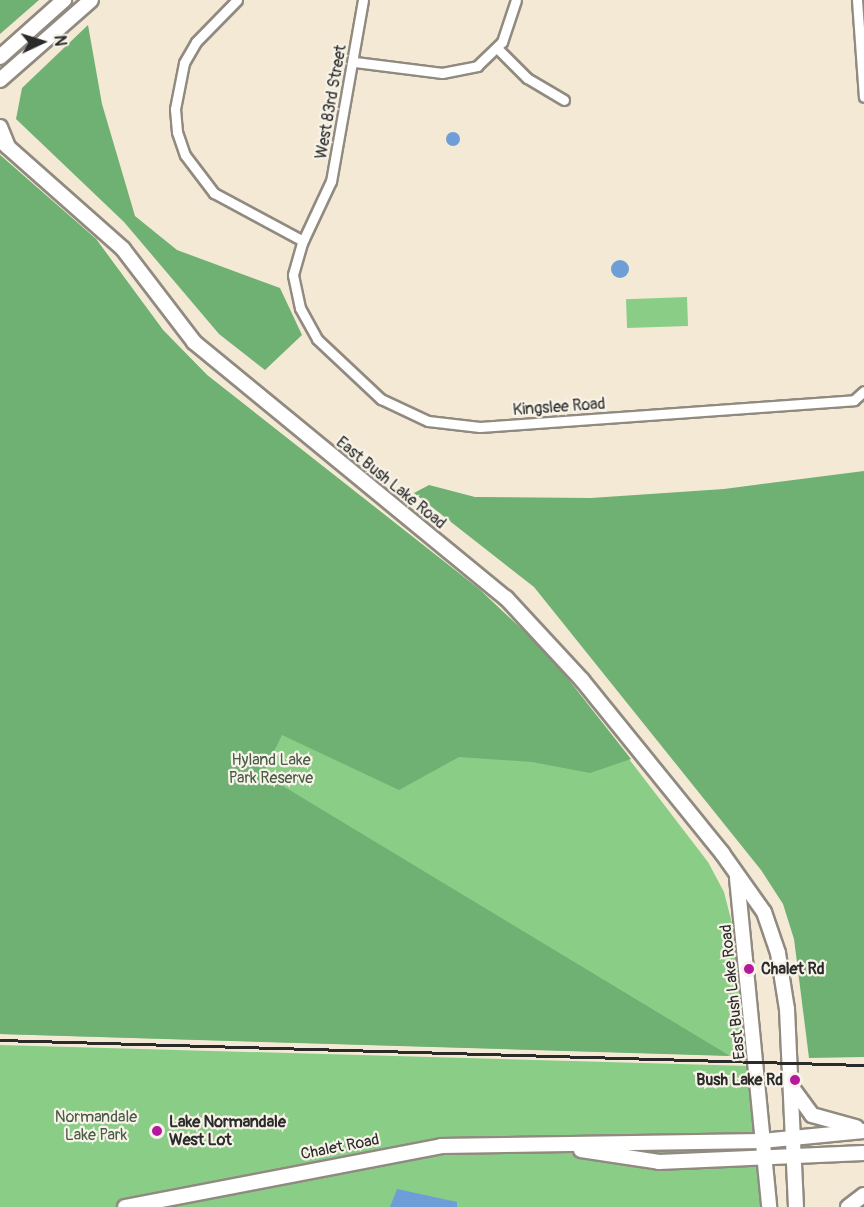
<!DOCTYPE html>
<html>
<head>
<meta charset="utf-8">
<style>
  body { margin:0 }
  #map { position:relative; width:864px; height:1207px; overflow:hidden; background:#f4e9d4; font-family:Pangolin,sans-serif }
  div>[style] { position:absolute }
  .green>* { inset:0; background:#8acd86; transform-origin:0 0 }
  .forest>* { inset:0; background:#6fb073 }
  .water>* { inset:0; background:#6e9ed8 }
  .round { border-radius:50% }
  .roads { filter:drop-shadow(2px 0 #908a80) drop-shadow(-2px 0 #908a80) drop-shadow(0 2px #908a80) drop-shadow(0 -2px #908a80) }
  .street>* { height:9px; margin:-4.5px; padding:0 4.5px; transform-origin:4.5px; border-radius:4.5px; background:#fff }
  .secondary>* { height:14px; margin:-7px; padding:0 7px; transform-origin:7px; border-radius:7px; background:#fff }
  .rail>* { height:3px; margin:-1.5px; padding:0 1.5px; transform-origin:1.5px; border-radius:1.5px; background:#2b2b2b }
  .dots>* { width:16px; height:16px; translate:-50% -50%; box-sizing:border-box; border:3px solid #f7f3e8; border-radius:50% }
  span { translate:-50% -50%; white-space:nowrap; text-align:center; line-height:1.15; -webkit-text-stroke:4.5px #f7f3e8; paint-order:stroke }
  .street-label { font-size:16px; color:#2b2b2b }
  .park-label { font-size:16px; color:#485c46 }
  .poi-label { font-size:16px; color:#2b2b2b; font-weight:700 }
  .left { translate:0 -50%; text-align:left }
  .right { translate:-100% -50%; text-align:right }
  .north { position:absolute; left:12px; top:12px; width:60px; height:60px; -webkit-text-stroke:4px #f7f3e8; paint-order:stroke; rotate:86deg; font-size:16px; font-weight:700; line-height:24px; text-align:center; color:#2b2b2b }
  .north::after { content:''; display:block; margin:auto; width:21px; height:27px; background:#2b2b2b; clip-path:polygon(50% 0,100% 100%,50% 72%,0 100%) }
</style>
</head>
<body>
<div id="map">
  <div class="green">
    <i style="clip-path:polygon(0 155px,96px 239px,163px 330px,207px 375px,479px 589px,550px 656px,708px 862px,724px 892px,736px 939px,742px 1056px,0 1034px)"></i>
    <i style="left:687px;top:297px;width:29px;height:61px;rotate:88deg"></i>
    <i style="clip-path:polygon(0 1045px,751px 1066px,761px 1207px,0 1207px)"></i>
  </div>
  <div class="forest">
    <i style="clip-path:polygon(0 0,39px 0,0 34px)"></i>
    <i style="clip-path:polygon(88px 25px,102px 104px,135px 216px,177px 250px,280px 288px,302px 335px,265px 370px,219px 334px,124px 222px,16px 119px,22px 88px)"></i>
    <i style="clip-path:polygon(0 155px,96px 239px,163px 330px,207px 375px,479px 589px,550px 656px,631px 759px,590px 773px,532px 762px,459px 757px,399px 790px,282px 735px,263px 774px,730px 1056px,0 1034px)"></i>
    <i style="clip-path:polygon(864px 471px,864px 1057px,809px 1058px,794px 939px,783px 904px,761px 870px,534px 587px,414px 493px,429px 485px,475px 497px,591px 498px,724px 489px)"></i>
  </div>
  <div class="water">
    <i class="round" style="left:446px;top:132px;width:14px;height:14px"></i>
    <i class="round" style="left:611px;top:260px;width:18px;height:18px"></i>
    <i style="clip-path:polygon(397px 1189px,457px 1202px,457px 1207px,390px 1207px)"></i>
  </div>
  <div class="roads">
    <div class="street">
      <i style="left:237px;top:0;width:59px;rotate:134.3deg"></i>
      <i style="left:196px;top:42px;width:24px;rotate:120deg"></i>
      <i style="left:184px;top:63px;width:47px;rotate:101.1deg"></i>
      <i style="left:175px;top:109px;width:23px;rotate:85deg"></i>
      <i style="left:177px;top:132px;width:24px;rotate:71deg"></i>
      <i style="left:185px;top:155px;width:48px;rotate:52.7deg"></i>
      <i style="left:214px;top:193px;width:101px;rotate:28.3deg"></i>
      <i style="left:363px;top:0;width:184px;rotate:100deg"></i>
      <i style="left:331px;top:181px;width:68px;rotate:115.1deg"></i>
      <i style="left:302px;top:243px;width:33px;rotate:106deg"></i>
      <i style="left:293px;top:275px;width:34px;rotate:78deg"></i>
      <i style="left:300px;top:308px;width:35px;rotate:61deg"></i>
      <i style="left:317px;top:339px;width:88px;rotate:43.2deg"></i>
      <i style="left:381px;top:399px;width:52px;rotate:25.1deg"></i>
      <i style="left:428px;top:421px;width:52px;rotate:6.6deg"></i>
      <i style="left:480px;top:427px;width:375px;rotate:-4.1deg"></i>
      <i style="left:854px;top:400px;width:13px;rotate:-42deg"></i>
      <i style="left:857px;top:0;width:97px;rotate:85.9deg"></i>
      <i style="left:498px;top:49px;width:41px;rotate:45deg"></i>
      <i style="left:527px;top:78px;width:43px;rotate:30.7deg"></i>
      <i style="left:355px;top:62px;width:88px;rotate:7.2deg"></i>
      <i style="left:442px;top:73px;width:36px;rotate:-11deg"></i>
      <i style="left:477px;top:66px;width:35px;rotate:-44deg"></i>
      <i style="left:502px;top:42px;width:44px;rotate:-71.6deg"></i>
    </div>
    <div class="secondary">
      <i style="left:0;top:57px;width:86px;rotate:-41.7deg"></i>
      <i style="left:0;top:80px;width:121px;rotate:-41.3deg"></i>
      <i style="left:0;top:127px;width:22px;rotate:68deg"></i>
      <i style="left:0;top:140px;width:164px;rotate:41.5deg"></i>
      <i style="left:123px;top:249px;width:117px;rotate:52.6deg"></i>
      <i style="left:194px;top:342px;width:404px;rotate:39.4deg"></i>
      <i style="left:506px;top:598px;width:112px;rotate:47.2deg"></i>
      <i style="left:582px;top:680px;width:223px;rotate:51deg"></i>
      <i style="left:722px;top:853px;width:72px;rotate:54.6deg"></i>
      <i style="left:764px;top:912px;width:43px;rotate:71.1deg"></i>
      <i style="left:778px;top:953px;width:57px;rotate:80.9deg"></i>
      <i style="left:787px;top:1009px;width:198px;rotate:87.4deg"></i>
      <i style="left:737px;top:878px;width:331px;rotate:84.4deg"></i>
      <i style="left:791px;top:1086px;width:36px;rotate:54deg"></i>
      <i style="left:812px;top:1115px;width:46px;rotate:15.3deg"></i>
      <i style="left:581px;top:1150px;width:79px;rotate:8.7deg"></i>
      <i style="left:659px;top:1162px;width:205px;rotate:-2.5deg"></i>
      <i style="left:125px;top:1207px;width:322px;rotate:-10.9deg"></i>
      <i style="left:441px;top:1146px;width:321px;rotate:-0.9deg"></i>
      <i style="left:762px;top:1141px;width:102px;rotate:-5.6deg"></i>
      <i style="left:848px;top:1207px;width:20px;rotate:-37deg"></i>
    </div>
  </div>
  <div class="rail">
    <i style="left:0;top:1040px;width:864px;rotate:1.66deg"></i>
  </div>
  <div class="dots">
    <i style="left:749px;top:969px;background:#b5179e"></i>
    <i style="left:795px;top:1080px;background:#b5179e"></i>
    <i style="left:157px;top:1131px;background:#b5179e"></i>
  </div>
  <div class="street-label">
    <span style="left:331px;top:102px;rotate:-80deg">West 83rd Street</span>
    <span style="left:559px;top:407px;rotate:-4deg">Kingslee Road</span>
    <span style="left:391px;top:483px;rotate:39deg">East Bush Lake Road</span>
    <span style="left:733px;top:992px;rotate:-96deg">East Bush Lake Road</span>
    <span style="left:340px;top:1147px;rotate:-11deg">Chalet Road</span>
  </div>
  <div class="park-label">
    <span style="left:271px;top:769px">Hyland Lake<br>Park Reserve</span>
    <span style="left:96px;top:1126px">Normandale<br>Lake Park</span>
  </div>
  <div class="poi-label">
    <span class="left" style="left:761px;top:969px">Chalet Rd</span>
    <span class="right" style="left:783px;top:1080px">Bush Lake Rd</span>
    <span class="left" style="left:169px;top:1131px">Lake Normandale<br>West Lot</span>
  </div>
  <div class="north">N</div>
</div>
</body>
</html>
